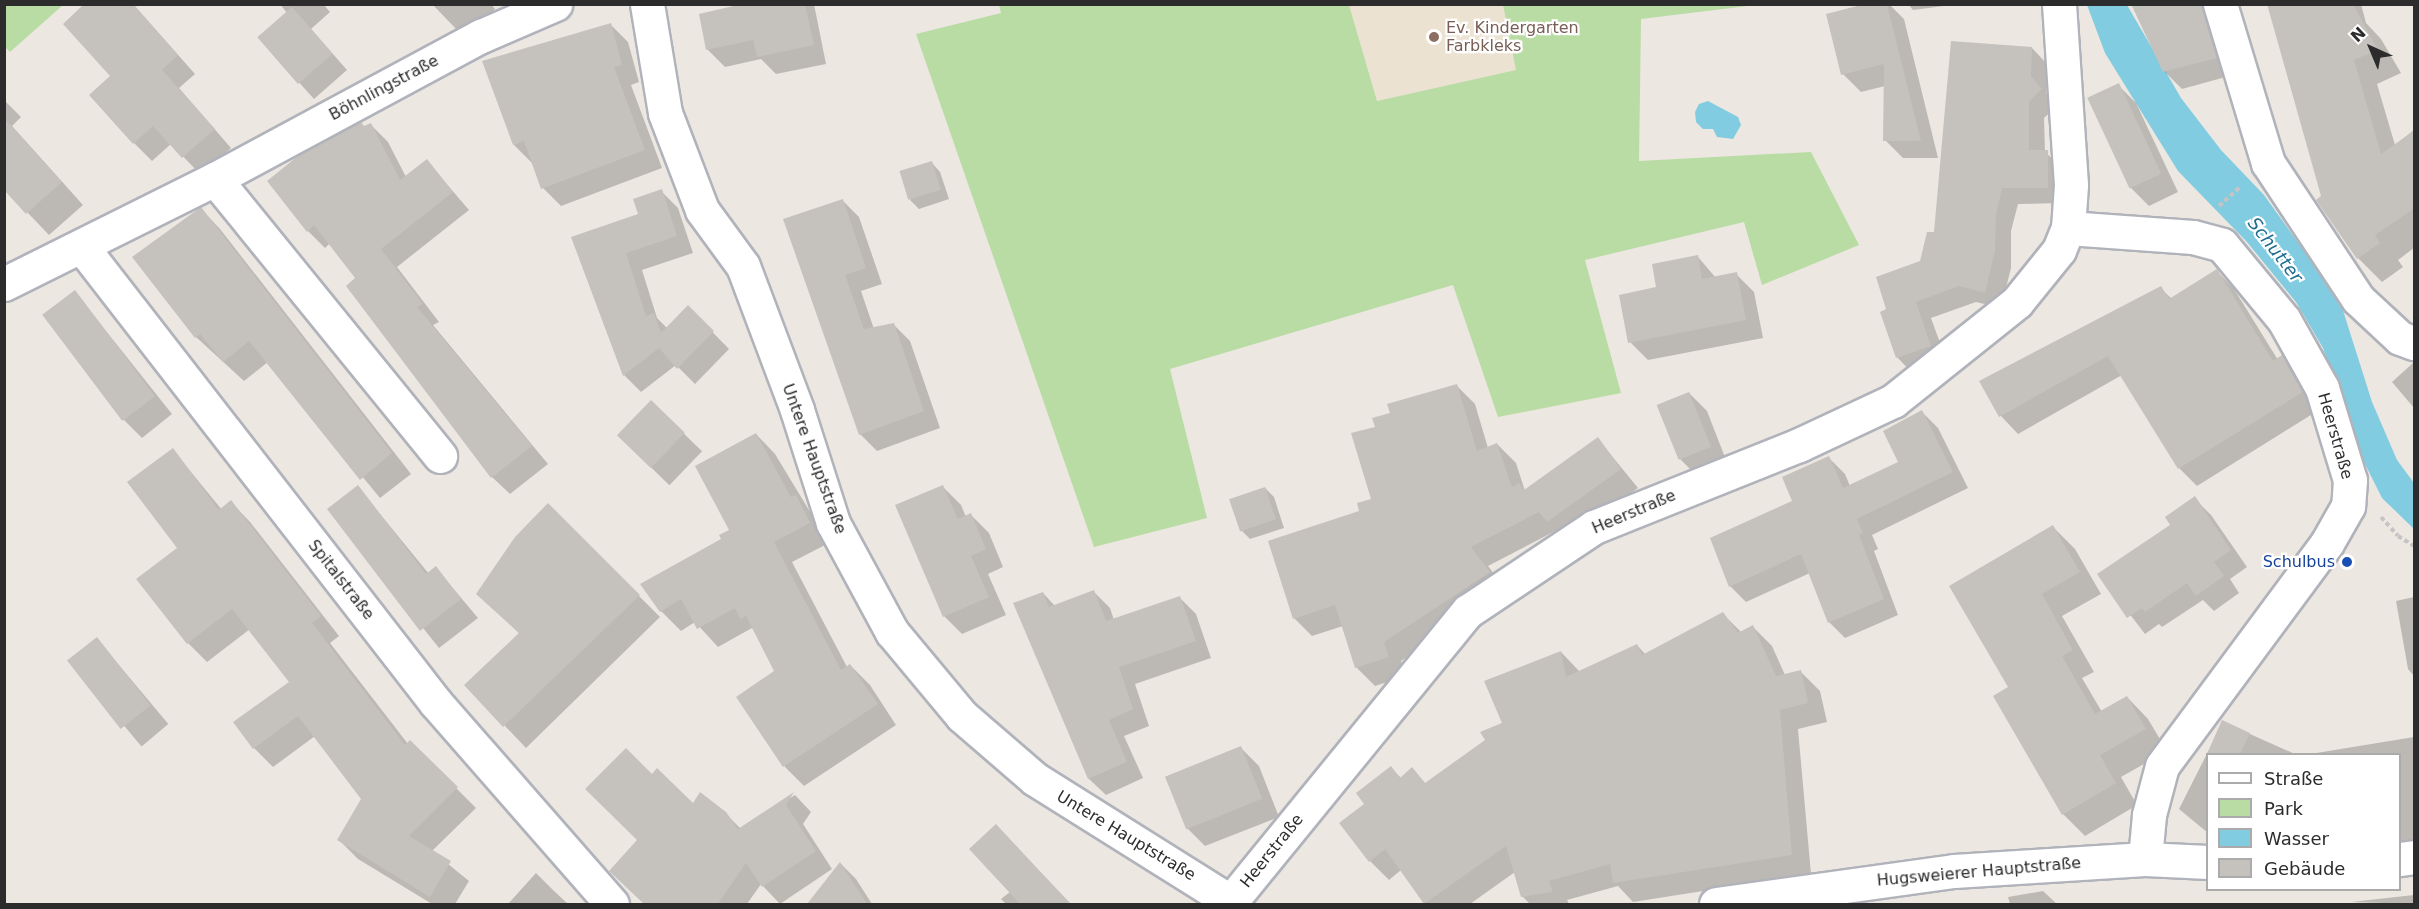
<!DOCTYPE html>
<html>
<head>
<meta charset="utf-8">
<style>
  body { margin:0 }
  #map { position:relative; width:2419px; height:909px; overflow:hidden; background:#ece7e1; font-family:"DejaVu Sans",sans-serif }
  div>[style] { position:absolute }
  .education>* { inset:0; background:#ece2d2 }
  .green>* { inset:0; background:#b9dca4 }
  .water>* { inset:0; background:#81cce1 }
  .shadow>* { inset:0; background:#0003; transform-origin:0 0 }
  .building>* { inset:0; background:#c5c1bc; transform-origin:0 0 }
  .path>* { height:4px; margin-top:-2px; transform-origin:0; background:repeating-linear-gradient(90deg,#c4c4c4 0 4.5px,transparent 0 7.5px) }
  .roads { filter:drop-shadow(2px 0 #b1b3bb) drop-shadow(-2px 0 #b1b3bb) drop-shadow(0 2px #b1b3bb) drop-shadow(0 -2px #b1b3bb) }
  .minor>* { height:33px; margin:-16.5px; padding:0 16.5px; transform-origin:16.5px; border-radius:16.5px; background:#fff }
  .dots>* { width:16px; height:16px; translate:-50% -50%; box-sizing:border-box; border:3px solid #fff; border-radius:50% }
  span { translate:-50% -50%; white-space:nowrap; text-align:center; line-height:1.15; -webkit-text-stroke:4.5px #fff; paint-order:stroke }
  .education-label { font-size:16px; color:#785e54 }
  .left { translate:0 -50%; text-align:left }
  .street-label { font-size:16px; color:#2c2c2c }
  .transit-label { font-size:16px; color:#164399 }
  .right { translate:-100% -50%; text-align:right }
  .water-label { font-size:18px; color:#1e6d8f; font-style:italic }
  .frame { position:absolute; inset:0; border:6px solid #2c2c2c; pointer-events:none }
  .legend { position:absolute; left:2206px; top:753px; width:195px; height:138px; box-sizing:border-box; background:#fff; border:2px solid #ababab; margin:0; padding:8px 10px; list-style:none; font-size:18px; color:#2c2c2c }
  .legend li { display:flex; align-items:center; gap:12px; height:30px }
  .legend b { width:30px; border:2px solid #ababab }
  .north { position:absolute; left:2341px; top:18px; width:60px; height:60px; -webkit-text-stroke:4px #fff; paint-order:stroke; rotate:316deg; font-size:16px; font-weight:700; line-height:24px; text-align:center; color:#2c2c2c }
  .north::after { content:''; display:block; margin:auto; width:21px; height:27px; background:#2c2c2c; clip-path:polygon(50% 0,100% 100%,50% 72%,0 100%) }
</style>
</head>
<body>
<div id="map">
  <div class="education">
    <i style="clip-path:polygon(1349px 5px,1503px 5px,1516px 70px,1377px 101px)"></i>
  </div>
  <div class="green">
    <i style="clip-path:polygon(4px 5px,5px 4px,63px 5px,10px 52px,5px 47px)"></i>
    <i style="clip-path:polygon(999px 5px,1349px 5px,1377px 101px,1516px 70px,1503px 5px,1756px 5px,1641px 19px,1639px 161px,1811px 152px,1859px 245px,1762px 285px,1744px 222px,1585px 260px,1621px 393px,1498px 417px,1453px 285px,1170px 369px,1207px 518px,1094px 547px,916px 34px,1001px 13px)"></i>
  </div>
  <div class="water">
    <i style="clip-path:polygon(2087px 5px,2127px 5px,2181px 98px,2221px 150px,2264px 195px,2340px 301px,2372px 402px,2397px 460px,2414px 483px,2414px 529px,2382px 498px,2360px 454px,2323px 348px,2296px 302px,2247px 242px,2178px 171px,2105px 53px)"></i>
    <i style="clip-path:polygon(1708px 101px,1738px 117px,1741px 125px,1733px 139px,1717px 137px,1713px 129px,1703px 129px,1696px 122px,1695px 112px,1699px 104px)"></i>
  </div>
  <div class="shadow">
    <i style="clip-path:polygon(86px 4px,133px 4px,195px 74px,179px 88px,231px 148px,201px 175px,171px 144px,152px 161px,134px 143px)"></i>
    <i style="clip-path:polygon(280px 4px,323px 4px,330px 12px,311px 29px,347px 70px,314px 99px,259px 38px,287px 13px)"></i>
    <i style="clip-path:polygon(432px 4px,491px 4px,495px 9px,470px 32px,459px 32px)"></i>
    <i style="clip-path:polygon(737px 4px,814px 4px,826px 64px,776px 74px,761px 59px,725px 67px,707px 49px)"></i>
    <i style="clip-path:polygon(1871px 4px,1889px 4px,1904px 19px,1938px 158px,1903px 158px,1885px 140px,1885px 86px,1861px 92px,1843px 74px)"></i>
    <i style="clip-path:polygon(1908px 4px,1944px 4px,1944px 6px,1913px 10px)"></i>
    <i style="clip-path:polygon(2133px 4px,2214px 4px,2233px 75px,2182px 89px,2164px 71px)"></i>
    <i style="clip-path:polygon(2268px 4px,2361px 4px,2366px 23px,2381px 39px,2401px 73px,2377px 84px,2395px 145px,2414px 130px,2414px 248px,2398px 260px,2403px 267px,2382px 282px,2358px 258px,2323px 196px)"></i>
    <i style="clip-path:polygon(610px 24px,628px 42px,639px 82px,631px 85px,662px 168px,561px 206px,543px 188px,532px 163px,514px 145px)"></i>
    <i style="clip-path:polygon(2032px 48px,2048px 65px,2046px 93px,2057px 106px,2044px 118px,2045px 152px,2063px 168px,2063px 203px,2018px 204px,2011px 231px,2011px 268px,2001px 308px,1976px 302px,1931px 318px,1947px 362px,1913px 374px,1897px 357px,1887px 310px,1921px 262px)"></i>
    <i style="clip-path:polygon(2118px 85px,2136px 103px,2178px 192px,2149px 206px,2131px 188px)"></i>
    <i style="clip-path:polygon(4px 100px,21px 117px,12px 126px,83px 205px,49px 235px,4px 188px)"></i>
    <i style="clip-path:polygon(371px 125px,388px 142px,406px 177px,427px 161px,469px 210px,397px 267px,439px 322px,433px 325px,548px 464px,510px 494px,492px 477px,357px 279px,330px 243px,325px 248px,308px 231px,365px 128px)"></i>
    <i style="clip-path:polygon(932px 163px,940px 172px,949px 199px,919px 209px,910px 200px)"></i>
    <i style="clip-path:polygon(661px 191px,678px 208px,693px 253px,642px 270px,657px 318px,667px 328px,688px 307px,729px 349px,695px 384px,676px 365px,641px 392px,624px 375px,573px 238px,640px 215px)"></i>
    <i style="clip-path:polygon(842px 200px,859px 217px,882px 284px,861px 291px,874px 329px,893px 324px,910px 341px,940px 428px,877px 451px,860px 434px,785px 220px)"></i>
    <i style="clip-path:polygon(201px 209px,220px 229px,411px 474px,380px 498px,268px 362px,244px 381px,196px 337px)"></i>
    <i style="clip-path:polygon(1698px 257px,1716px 278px,1736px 274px,1754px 292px,1763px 338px,1648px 360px,1630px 342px,1658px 289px)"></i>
    <i style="clip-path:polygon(2217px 271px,2234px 289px,2278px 360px,2282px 357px,2299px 375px,2319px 410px,2197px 486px,2180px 469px,2122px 375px,2018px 434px,2001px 416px,1981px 382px,2160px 288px,2172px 299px)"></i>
    <i style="clip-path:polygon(75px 292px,172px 414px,142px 438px,124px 420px)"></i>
    <i style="clip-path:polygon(2414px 362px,2414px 408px,2392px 382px)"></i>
    <i style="clip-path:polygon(1457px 386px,1475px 404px,1488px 448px,1497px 444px,1516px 463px,1525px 491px,1598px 439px,1638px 488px,1566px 539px,1557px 530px,1488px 566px,1507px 591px,1401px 661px,1406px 676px,1375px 686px,1357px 668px,1343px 626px,1312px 636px,1294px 618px,1372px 500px,1377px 428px,1392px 414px)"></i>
    <i style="clip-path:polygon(1689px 393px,1707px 411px,1728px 465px,1698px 477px,1680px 459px)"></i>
    <i style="left:651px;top:402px;width:71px;height:47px;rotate:44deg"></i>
    <i style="clip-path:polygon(1922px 412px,1938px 428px,1968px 488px,1872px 535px,1878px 549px,1874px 551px,1898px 615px,1845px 638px,1829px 622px,1810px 573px,1746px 602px,1730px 586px,1829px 458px,1845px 474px,1850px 486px,1900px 462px)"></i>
    <i style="clip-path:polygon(756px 434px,775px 454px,829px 543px,792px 562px,847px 667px,850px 665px,870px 685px,896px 725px,804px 786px,785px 767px,738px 697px,776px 672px,756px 633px,752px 628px,718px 647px,695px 622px,681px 631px,661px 611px,731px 530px)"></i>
    <i style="clip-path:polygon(173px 450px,222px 510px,231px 502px,250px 522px,339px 636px,330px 643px,408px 744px,410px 742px,476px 808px,432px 851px,469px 881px,455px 904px,432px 904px,358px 859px,339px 840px,363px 799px,315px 736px,273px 767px,254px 748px,291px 682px,250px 629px,207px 662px,188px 643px)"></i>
    <i style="clip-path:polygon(358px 487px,429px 574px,436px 568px,478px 618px,439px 648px,329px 510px)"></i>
    <i style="clip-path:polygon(943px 487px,961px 505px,966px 517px,971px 515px,989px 533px,1003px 567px,988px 574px,1006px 615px,962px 634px,944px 616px)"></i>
    <i style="clip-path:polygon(1265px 488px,1274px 497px,1284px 528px,1250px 539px,1241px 530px)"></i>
    <i style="clip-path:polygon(2194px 498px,2211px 515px,2247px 567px,2230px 579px,2239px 593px,2214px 611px,2203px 600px,2162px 627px,2159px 624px,2145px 634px,2099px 574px,2172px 525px)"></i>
    <i style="clip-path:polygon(548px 505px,660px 617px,526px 748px,466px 685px,520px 634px,478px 594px)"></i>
    <i style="clip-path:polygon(2053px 527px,2075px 549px,2101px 594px,2062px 616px,2094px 672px,2082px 678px,2102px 712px,2127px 697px,2148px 719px,2167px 751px,2121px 777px,2137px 805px,2085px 836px,2063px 814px,2010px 688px)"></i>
    <i style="clip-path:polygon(1094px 592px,1110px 608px,1114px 620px,1180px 598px,1196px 614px,1211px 658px,1135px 684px,1149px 726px,1124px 736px,1143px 778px,1106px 795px,1089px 779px,1015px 604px,1043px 593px,1055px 606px)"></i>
    <i style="clip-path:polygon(2414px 597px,2414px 676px,2408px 669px,2396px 601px)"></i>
    <i style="clip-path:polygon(1723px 614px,1742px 633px,1753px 627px,1772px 646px,1785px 675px,1801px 672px,1820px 691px,1827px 722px,1798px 729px,1811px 874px,1633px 902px,1618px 886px,1567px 900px,1569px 904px,1530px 904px,1522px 896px,1515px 872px,1470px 904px,1426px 904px,1401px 870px,1389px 880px,1370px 861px,1366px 804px,1391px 768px,1401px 778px,1412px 769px,1426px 784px,1487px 741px,1561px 652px,1580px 672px,1637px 645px,1646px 655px)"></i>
    <i style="left:97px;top:639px;width:111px;height:35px;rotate:50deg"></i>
    <i style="clip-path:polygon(2223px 722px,2295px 754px,2208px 754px,2208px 833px,2179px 809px)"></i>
    <i style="clip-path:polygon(2414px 737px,2414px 848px,2400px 851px,2400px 754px,2310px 754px)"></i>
    <i style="clip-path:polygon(1241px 748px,1259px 766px,1279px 817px,1205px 846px,1187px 828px)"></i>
    <i style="clip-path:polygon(652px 776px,693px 805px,725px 813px,741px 829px,795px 795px,811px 812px,803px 824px,832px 869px,780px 904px,761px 884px,747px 904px,645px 904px,628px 888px)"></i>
    <i style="clip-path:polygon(1014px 844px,1070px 904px,1006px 904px,1001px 899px,1010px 892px)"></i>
    <i style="clip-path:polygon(841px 864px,856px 879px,872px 904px,821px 904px,815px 896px)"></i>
    <i style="clip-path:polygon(536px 873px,553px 890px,568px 904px,508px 904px)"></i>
    <i style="clip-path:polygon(2043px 891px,2057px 904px,2010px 904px,2008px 897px)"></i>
    <i style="clip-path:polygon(2414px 895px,2414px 904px,2351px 902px)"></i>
  </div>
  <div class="building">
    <i style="clip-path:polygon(84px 4px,133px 4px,178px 55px,162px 70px,215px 129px,182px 158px,153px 126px,133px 144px,89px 95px,110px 76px,63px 24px)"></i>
    <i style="clip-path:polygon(742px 4px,805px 4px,814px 45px,757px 57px,753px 40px,706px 50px,699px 14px)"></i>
    <i style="clip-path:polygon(1865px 4px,1887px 4px,1921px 141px,1883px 141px,1884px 64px,1841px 75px,1826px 14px)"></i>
    <i style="clip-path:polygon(2131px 4px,2202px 4px,2217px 58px,2163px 72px)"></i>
    <i style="clip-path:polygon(2267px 4px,2353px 4px,2378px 50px,2354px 60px,2381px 154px,2415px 130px,2415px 208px,2375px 235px,2380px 243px,2357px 259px,2316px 200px,2321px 196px)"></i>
    <i style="left:292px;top:7px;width:62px;height:46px;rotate:49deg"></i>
    <i style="clip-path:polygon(611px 23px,622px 65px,614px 67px,645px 150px,541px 189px,524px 141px,513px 145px,482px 61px)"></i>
    <i style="clip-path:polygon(1951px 41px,2032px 47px,2031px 76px,2042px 89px,2029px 101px,2029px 150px,2048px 150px,2048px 188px,2002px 188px,1996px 215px,1995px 251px,1985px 293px,1959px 286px,1916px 302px,1931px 346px,1896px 358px,1880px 312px,1886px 309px,1876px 277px,1920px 261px,1927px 232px,1934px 232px)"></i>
    <i style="left:2119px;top:83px;width:100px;height:35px;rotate:65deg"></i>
    <i style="clip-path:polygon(4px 118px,62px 182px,26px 214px,4px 190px)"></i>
    <i style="clip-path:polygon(361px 122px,364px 126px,371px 123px,400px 180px,427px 159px,453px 192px,381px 249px,423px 304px,417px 307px,532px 446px,491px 478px,346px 286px,355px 278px,314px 225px,307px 232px,267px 181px,298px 156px)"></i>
    <i style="left:932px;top:161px;width:30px;height:34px;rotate:73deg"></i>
    <i style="clip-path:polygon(662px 189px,677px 236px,626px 253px,646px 316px,654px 313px,661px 333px,688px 305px,714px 331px,677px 369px,659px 348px,623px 376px,571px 237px,638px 214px,633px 199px)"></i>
    <i style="clip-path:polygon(843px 199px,866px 268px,845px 275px,864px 329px,894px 323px,924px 411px,859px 435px,783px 219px)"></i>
    <i style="clip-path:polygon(201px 207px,392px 453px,360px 480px,249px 341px,223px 362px,200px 334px,195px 338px,132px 257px)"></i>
    <i style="clip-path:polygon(1698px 255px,1702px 279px,1737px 272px,1746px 320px,1628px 343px,1619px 295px,1656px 287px,1652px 264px)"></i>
    <i style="clip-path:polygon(2217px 269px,2273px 361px,2282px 355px,2303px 392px,2178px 469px,2108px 356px,1999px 417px,1979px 381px,2161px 286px,2169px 299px)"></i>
    <i style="left:75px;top:290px;width:133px;height:41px;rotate:53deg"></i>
    <i style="clip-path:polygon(1457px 384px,1477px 451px,1497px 443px,1512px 487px,1519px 483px,1524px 490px,1598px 437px,1621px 469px,1547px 522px,1539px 512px,1471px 547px,1490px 572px,1384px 642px,1389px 657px,1355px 668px,1335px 605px,1293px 619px,1268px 541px,1359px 511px,1357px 503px,1371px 499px,1351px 433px,1375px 427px,1372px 418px,1390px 413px,1387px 404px)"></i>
    <i style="left:1689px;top:392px;width:59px;height:35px;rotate:68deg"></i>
    <i style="left:651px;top:400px;width:47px;height:49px;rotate:44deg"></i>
    <i style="clip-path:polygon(1922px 410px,1953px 472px,1857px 519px,1863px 533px,1859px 535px,1884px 599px,1828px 623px,1801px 554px,1729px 587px,1710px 538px,1792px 501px,1782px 477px,1829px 456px,1843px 488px,1898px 462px,1883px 431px)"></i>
    <i style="clip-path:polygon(756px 433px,791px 497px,796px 495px,810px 523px,774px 542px,841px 670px,850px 664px,878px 704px,783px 767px,736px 697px,774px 671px,746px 616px,740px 619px,735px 608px,697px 629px,681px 599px,660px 612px,640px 584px,721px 539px,719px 535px,729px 530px,695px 466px)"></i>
    <i style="clip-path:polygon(173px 448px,219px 510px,231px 500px,321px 616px,312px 623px,405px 745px,410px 740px,458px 787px,409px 836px,451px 861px,430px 897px,337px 840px,361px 799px,298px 716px,253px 749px,233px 722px,289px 682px,232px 609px,187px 644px,136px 579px,177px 548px,127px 482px)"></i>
    <i style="clip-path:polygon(358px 485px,426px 574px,436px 566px,461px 599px,420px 631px,327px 509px)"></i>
    <i style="clip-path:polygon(943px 485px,958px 519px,971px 513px,986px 549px,971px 556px,989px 597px,943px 617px,895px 505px)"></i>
    <i style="left:1265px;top:487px;width:34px;height:38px;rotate:71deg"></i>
    <i style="clip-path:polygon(2195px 496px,2231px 550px,2214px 562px,2224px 576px,2196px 596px,2187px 583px,2145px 612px,2142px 608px,2127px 618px,2097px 574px,2170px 525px,2165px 517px)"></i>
    <i style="clip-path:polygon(548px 503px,640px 595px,503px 727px,464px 685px,519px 633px,476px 594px,515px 537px)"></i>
    <i style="clip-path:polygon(2053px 525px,2080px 572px,2042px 594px,2073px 650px,2062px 656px,2095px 714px,2127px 696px,2146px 729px,2100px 755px,2116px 783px,2062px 815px,1993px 696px,2008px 687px,1949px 586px)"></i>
    <i style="clip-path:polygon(1094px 590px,1106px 621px,1180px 596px,1196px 641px,1119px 667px,1133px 709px,1109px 720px,1127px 762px,1088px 779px,1013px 603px,1043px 592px,1049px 607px)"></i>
    <i style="clip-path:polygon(1723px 612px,1738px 633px,1753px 625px,1776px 676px,1801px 670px,1808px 703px,1780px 710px,1792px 855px,1613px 883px,1610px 864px,1549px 881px,1553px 892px,1521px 897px,1506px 846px,1424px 904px,1385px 849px,1369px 862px,1339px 823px,1364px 804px,1356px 793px,1391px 766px,1400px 778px,1412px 767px,1425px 783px,1485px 740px,1480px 732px,1502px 723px,1484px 681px,1561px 651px,1566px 677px,1637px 644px,1642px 655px)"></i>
    <i style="left:97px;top:637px;width:87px;height:38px;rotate:52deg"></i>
    <i style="clip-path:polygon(2222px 720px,2250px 733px,2240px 754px,2207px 754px)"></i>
    <i style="left:1241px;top:746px;width:57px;height:82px;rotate:68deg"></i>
    <i style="clip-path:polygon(626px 748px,652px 774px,657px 768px,693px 803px,700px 792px,726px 812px,738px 829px,794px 792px,786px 805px,816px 851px,762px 887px,746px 863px,718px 904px,644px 904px,609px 871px,637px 840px,585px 789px)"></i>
    <i style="clip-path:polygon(996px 824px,1035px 866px,1071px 904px,1020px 904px,969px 849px)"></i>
    <i style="clip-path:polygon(840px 862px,867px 904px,807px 904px)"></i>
  </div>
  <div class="path">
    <i style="left:2219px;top:206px;width:28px;rotate:-42deg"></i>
    <i style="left:2381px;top:517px;width:25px;rotate:48deg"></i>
    <i style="left:2398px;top:536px;width:19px;rotate:32deg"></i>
  </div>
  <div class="roads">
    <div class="minor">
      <i style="left:647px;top:4px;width:110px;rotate:80.6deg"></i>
      <i style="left:665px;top:113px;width:104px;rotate:69.1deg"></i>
      <i style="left:702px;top:210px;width:69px;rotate:53.8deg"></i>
      <i style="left:743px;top:266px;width:154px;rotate:69.4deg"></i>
      <i style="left:797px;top:410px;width:119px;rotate:72.3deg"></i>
      <i style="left:833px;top:523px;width:124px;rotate:61.6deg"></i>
      <i style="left:892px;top:632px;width:109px;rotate:50.2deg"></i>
      <i style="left:962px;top:716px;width:96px;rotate:40.8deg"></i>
      <i style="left:1035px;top:779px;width:235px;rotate:32.1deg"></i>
      <i style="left:2059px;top:4px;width:181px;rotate:86.2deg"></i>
      <i style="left:2071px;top:185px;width:43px;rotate:94deg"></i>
      <i style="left:2068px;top:228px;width:125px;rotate:4.1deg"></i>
      <i style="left:2193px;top:237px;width:30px;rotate:15deg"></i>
      <i style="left:2222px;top:245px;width:97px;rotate:50.4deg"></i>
      <i style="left:2284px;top:320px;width:78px;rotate:60.8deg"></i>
      <i style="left:2322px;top:388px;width:96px;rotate:73.1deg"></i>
      <i style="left:2350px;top:480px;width:26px;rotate:94deg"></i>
      <i style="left:2348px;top:506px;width:43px;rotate:119.6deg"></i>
      <i style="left:2327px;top:543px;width:277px;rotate:126.5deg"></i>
      <i style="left:2162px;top:766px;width:51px;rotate:104.9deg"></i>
      <i style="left:2149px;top:815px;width:44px;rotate:95.2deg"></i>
      <i style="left:2220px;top:4px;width:166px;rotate:73.2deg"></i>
      <i style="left:2268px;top:163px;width:163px;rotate:56.5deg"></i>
      <i style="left:2358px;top:299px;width:57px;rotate:42.9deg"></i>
      <i style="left:2400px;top:338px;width:15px;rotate:20deg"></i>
      <i style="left:215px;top:179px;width:357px;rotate:50.9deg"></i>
      <i style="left:82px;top:247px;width:577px;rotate:52.18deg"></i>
      <i style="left:436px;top:703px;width:267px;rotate:48.8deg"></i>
      <i style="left:4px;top:284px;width:236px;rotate:-26.5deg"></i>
      <i style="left:215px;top:179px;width:302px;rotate:-28.3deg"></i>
      <i style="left:481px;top:36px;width:81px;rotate:-23.4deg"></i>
      <i style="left:2400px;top:859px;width:14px;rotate:-8deg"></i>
      <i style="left:1232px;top:900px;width:373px;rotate:-50.8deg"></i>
      <i style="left:1468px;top:611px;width:151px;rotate:-33.7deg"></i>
      <i style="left:1594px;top:527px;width:221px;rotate:-21.8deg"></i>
      <i style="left:1799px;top:445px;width:104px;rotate:-25.1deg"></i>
      <i style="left:1893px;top:401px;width:159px;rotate:-38.6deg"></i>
      <i style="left:2017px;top:302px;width:67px;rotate:-51.1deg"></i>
      <i style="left:2059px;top:250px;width:24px;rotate:-68deg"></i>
      <i style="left:1716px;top:904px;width:240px;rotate:-7.9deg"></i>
      <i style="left:1954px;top:871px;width:191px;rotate:-3.6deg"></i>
      <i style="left:2145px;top:859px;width:63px;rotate:2.7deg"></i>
    </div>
  </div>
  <div class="dots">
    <i style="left:1434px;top:37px;background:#8d6e63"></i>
    <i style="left:2347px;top:562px;background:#1a4fb4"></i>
  </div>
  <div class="education-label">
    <span class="left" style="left:1446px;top:37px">Ev. Kindergarten<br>Farbkleks</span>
  </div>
  <div class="street-label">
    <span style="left:384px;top:88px;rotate:-28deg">Böhnlingstraße</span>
    <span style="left:2335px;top:436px;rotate:74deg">Heerstraße</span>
    <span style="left:814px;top:459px;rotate:70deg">Untere Hauptstraße</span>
    <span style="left:1634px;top:512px;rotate:-23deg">Heerstraße</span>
    <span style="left:341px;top:580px;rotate:52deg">Spitalstraße</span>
    <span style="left:1126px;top:836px;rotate:31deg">Untere Hauptstraße</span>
    <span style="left:1272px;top:851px;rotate:-51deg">Heerstraße</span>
    <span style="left:1979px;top:872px;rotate:-5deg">Hugsweierer Hauptstraße</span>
  </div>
  <div class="transit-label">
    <span class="right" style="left:2335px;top:562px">Schulbus</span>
  </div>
  <div class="water-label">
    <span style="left:2275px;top:250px;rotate:52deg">Schutter</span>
  </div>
  <div class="frame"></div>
  <ul class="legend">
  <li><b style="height:8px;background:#fff"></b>Straße</li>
  <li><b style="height:16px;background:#b9dca4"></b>Park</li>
  <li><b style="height:16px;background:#81cce1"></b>Wasser</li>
  <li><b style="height:16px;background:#c5c1bc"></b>Gebäude</li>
  </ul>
  <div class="north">N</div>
</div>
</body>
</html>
